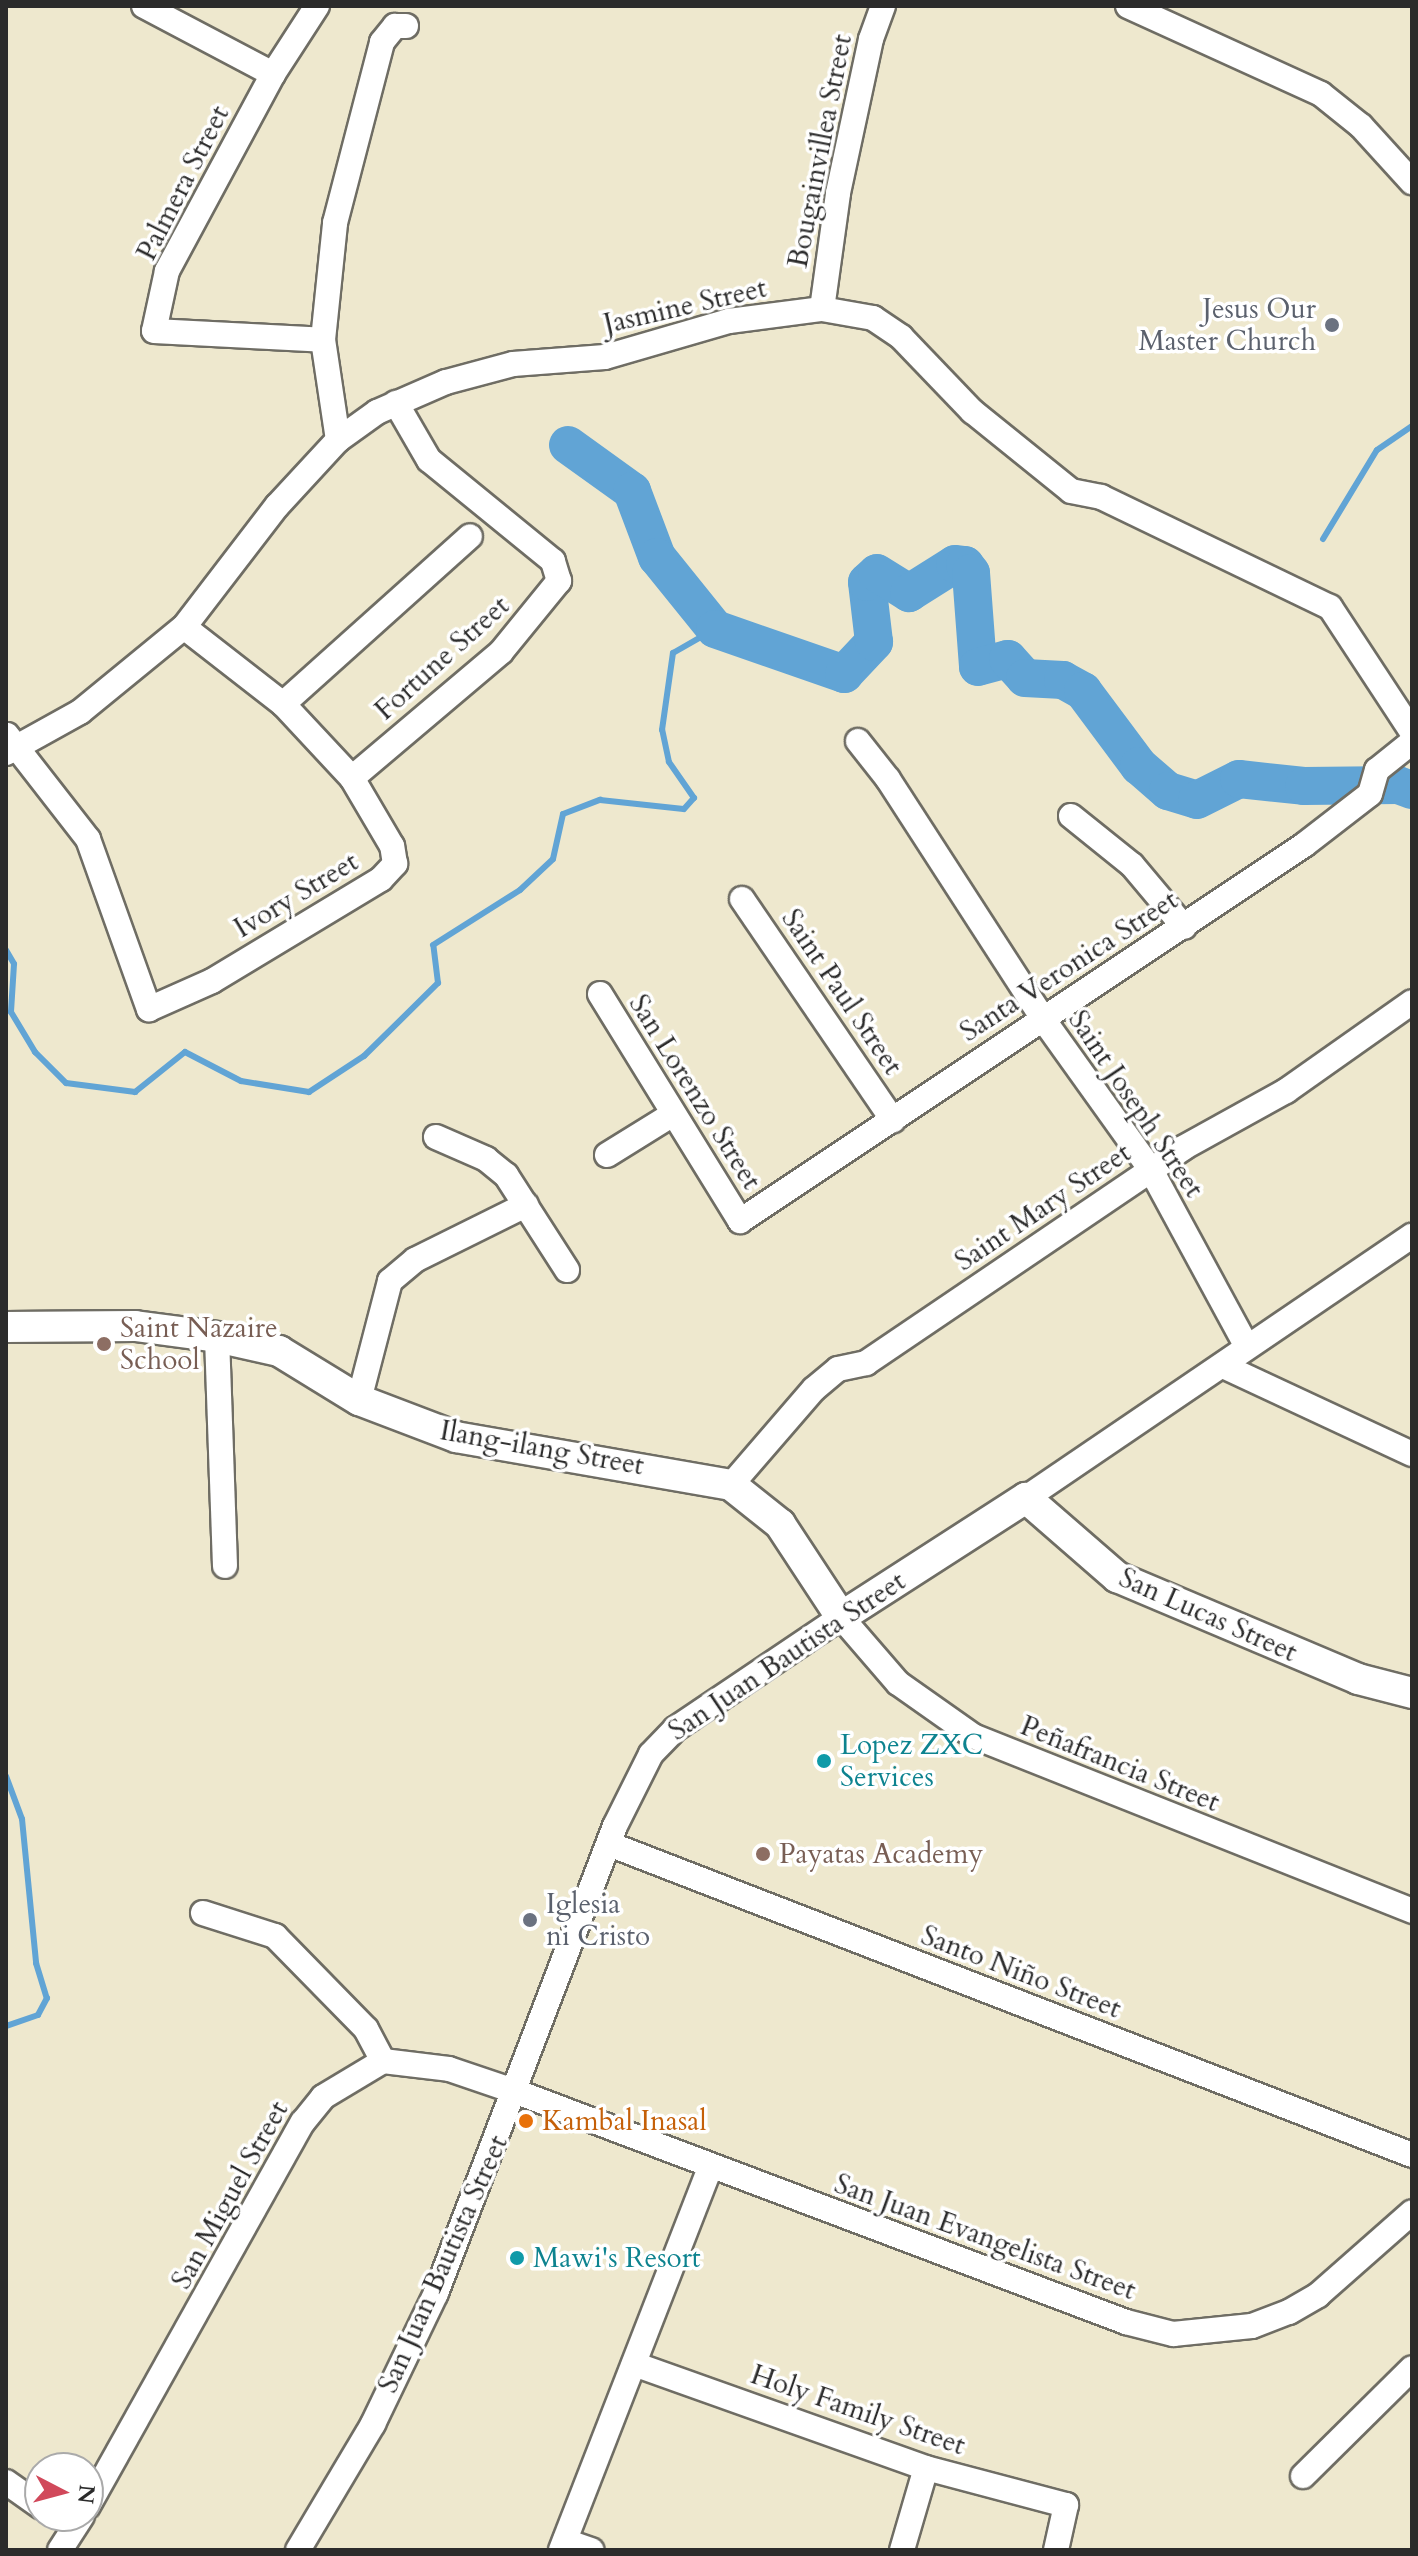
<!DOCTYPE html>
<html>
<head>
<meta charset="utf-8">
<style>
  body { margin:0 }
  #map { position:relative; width:1418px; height:2556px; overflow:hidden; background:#eee8ce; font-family:Cardo,serif }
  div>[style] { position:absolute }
  .stream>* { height:6px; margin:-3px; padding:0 3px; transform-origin:3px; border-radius:3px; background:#61a4d5 }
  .river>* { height:38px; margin:-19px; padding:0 19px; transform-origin:19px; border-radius:19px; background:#61a4d5 }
  .roads { filter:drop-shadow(2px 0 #6f6d64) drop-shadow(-2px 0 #6f6d64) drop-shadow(0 2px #6f6d64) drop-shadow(0 -2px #6f6d64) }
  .minor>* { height:24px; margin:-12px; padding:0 12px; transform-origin:12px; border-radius:12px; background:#fff }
  .tertiary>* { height:30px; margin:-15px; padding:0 15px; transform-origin:15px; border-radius:15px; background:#fff }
  .dots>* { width:22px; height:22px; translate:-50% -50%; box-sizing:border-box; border:4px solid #fff; border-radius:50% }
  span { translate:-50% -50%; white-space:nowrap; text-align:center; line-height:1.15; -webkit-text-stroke:7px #fff; paint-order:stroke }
  .street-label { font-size:28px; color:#2b2b2b }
  .worship-label { font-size:28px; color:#5b616d }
  .right { translate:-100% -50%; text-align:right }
  .left { translate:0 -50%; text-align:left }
  .education-label { font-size:28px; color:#785e54 }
  .culture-label { font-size:28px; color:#0d838f }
  .food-label { font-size:28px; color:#c56008 }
  .frame { position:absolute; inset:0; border:8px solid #2b2b2b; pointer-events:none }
  .north { position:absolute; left:24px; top:2452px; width:80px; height:80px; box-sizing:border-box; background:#fff; border:2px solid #aaa; border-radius:50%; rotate:96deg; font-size:22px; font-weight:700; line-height:32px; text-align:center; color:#2b2b2b }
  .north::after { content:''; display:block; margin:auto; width:28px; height:36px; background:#d1495b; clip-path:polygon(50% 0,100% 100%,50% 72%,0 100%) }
</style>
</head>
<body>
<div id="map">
  <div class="stream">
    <i style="left:1323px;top:539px;width:104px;rotate:-58.8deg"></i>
    <i style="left:1377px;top:450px;width:42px;rotate:-34.4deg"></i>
    <i style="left:6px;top:950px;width:16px;rotate:60deg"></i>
    <i style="left:14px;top:964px;width:48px;rotate:93.6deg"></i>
    <i style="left:11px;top:1012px;width:47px;rotate:59deg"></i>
    <i style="left:35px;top:1052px;width:44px;rotate:45deg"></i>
    <i style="left:66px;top:1083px;width:70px;rotate:7.4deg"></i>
    <i style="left:135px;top:1092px;width:64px;rotate:-38.7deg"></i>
    <i style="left:185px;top:1052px;width:63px;rotate:27.4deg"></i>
    <i style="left:241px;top:1081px;width:69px;rotate:9.2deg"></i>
    <i style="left:309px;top:1092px;width:66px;rotate:-33.2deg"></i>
    <i style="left:364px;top:1056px;width:104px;rotate:-44.6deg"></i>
    <i style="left:438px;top:983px;width:38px;rotate:-97deg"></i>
    <i style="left:433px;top:945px;width:103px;rotate:-32.3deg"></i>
    <i style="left:520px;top:890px;width:45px;rotate:-43.2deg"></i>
    <i style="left:553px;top:859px;width:46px;rotate:-77.5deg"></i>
    <i style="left:563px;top:814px;width:40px;rotate:-21deg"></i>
    <i style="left:600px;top:800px;width:84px;rotate:6.1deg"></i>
    <i style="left:684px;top:809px;width:15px;rotate:-48deg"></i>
    <i style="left:694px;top:798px;width:44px;rotate:-124.8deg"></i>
    <i style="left:669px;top:762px;width:33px;rotate:-102deg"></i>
    <i style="left:662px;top:730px;width:78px;rotate:-81.9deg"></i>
    <i style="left:673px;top:653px;width:48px;rotate:-29.7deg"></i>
    <i style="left:6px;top:1776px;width:46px;rotate:69.6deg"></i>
    <i style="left:22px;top:1819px;width:145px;rotate:84.4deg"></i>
    <i style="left:36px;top:1963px;width:37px;rotate:73deg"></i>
    <i style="left:47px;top:1998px;width:19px;rotate:118deg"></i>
    <i style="left:38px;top:2015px;width:34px;rotate:161deg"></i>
  </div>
  <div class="river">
    <i style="left:568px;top:445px;width:79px;rotate:35.7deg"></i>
    <i style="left:632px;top:491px;width:71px;rotate:69.3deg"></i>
    <i style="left:657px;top:557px;width:92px;rotate:51.1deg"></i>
    <i style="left:715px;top:629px;width:137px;rotate:19.2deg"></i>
    <i style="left:844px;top:674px;width:44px;rotate:-46.8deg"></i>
    <i style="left:874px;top:642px;width:60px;rotate:-96.7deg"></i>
    <i style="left:867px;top:582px;width:13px;rotate:-42deg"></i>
    <i style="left:877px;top:573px;width:38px;rotate:32deg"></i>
    <i style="left:909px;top:593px;width:54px;rotate:-32.2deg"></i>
    <i style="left:955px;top:564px;width:10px;rotate:6deg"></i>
    <i style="left:965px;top:565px;width:10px;rotate:53deg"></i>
    <i style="left:971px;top:573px;width:94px;rotate:85.7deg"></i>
    <i style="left:978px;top:667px;width:31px;rotate:-15deg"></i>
    <i style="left:1008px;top:659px;width:25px;rotate:48deg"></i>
    <i style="left:1025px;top:678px;width:38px;rotate:3deg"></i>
    <i style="left:1063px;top:680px;width:23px;rotate:29deg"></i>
    <i style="left:1083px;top:691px;width:94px;rotate:53.3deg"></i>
    <i style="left:1139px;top:766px;width:38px;rotate:41deg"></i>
    <i style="left:1168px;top:791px;width:30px;rotate:17deg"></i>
    <i style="left:1197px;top:800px;width:47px;rotate:-26.6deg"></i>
    <i style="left:1239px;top:779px;width:65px;rotate:6.1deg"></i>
    <i style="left:1304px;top:786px;width:94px;rotate:-0.6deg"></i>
    <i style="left:1398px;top:785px;width:15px;rotate:20deg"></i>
  </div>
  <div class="roads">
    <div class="minor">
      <i style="left:144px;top:6px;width:146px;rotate:27.8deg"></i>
      <i style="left:317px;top:6px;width:81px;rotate:122.9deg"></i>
      <i style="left:273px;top:74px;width:224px;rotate:118.3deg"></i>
      <i style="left:167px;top:271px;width:61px;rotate:102.2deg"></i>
      <i style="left:154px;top:331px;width:169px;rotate:3deg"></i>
      <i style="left:1128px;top:6px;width:212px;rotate:24.5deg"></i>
      <i style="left:1321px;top:94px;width:51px;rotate:38.7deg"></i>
      <i style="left:1361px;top:126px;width:76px;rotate:47.7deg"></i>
      <i style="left:822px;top:309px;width:117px;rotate:-82.1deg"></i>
      <i style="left:838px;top:193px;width:157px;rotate:-77.9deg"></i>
      <i style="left:871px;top:39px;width:35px;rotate:-70deg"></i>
      <i style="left:338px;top:440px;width:101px;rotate:-98.5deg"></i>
      <i style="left:323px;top:340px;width:118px;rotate:-84.1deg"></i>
      <i style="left:335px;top:223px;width:187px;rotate:-75.4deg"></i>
      <i style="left:382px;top:42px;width:21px;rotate:-51deg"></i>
      <i style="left:395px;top:26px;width:11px"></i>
      <i style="left:283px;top:704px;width:251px;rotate:-41.9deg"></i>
      <i style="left:7px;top:735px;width:132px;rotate:52.1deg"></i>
      <i style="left:88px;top:839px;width:181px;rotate:70.3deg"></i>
      <i style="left:149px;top:1009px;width:69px;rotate:-24deg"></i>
      <i style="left:212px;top:981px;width:197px;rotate:-31.1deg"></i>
      <i style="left:381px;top:879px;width:21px;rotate:-47deg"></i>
      <i style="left:395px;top:864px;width:18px;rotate:-99deg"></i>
      <i style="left:392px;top:846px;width:79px;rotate:-120.5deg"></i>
      <i style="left:352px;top:778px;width:101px;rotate:-133deg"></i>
      <i style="left:283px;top:704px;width:125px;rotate:-142.1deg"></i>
      <i style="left:858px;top:741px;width:48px;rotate:51.7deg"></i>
      <i style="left:888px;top:779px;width:286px;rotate:57.1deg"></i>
      <i style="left:1043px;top:1019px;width:186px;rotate:54.4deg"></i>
      <i style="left:1151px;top:1170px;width:201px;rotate:61.5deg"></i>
      <i style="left:6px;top:753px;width:85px;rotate:-29deg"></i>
      <i style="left:80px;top:712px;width:134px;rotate:-39.3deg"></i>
      <i style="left:184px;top:627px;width:153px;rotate:-52.5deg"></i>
      <i style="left:277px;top:506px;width:90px;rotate:-47.3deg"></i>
      <i style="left:338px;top:440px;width:48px;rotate:-35.7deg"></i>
      <i style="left:377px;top:412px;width:75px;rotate:-23.5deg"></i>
      <i style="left:446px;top:382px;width:69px;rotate:-15deg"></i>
      <i style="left:513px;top:364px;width:92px;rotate:-4.4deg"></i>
      <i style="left:605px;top:357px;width:129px;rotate:-16.2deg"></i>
      <i style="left:729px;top:321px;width:94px;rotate:-7.4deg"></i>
      <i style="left:822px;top:309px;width:52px;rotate:10deg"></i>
      <i style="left:873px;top:318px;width:34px;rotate:34deg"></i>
      <i style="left:901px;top:337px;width:103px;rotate:46.2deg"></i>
      <i style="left:972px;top:411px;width:127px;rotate:38.9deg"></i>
      <i style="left:1071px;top:491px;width:31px;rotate:11deg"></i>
      <i style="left:1101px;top:497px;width:254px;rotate:25.7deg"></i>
      <i style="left:1330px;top:607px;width:149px;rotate:56.7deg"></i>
      <i style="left:352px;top:778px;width:195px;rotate:-40.2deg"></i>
      <i style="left:501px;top:652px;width:92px;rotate:-50.8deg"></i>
      <i style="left:559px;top:581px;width:21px;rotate:-107deg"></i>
      <i style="left:553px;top:561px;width:160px;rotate:-140.8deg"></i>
      <i style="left:429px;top:460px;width:66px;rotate:-120.1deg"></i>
      <i style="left:1071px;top:816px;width:78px;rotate:38.8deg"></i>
      <i style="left:1132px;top:865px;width:81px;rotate:50deg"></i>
      <i style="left:742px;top:899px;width:268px;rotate:55.7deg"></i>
      <i style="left:600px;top:994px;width:267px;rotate:58.3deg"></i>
      <i style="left:740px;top:1221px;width:678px;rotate:-33.69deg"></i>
      <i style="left:1304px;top:845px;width:83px;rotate:-37.7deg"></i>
      <i style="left:1370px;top:794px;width:25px;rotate:-74deg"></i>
      <i style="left:1377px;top:770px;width:45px;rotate:-38.7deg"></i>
      <i style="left:436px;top:1137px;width:55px;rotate:23.7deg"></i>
      <i style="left:486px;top:1159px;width:26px;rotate:39deg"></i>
      <i style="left:506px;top:1175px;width:113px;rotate:57.3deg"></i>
      <i style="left:607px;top:1155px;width:78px;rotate:-31.8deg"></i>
      <i style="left:217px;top:1337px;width:229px;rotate:88deg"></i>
      <i style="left:1223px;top:1366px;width:208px;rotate:25deg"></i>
      <i style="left:359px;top:1400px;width:123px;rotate:-75.4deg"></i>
      <i style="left:390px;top:1281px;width:33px;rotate:-40deg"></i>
      <i style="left:415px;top:1260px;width:124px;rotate:-26.4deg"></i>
      <i style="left:731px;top:1485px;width:127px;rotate:-49.2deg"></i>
      <i style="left:814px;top:1389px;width:31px;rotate:-40deg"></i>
      <i style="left:838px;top:1369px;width:29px;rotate:-12deg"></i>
      <i style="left:866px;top:1363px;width:383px;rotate:-34.1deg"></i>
      <i style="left:1183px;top:1148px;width:118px;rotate:-29deg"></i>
      <i style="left:1286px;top:1091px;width:154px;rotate:-35.2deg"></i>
      <i style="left:1026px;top:1498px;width:467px;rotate:-34.2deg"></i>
      <i style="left:609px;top:1844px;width:861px;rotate:21.17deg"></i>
      <i style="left:203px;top:1913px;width:76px;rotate:17.7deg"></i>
      <i style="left:275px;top:1936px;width:130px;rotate:45.6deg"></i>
      <i style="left:366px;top:2029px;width:36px;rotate:62deg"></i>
      <i style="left:634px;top:2364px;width:310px;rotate:19.6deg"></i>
      <i style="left:926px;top:2468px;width:145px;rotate:14.8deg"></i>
      <i style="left:1066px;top:2505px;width:46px;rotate:102.5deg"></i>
      <i style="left:1303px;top:2476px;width:153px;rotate:-44.7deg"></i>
      <i style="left:6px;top:2482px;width:42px;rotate:35.2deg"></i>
      <i style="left:88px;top:2506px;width:440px;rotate:-60.8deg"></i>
      <i style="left:303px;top:2122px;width:32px;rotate:-51deg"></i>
      <i style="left:323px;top:2097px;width:70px;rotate:-31deg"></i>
      <i style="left:383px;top:2061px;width:66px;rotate:6.9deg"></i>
      <i style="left:449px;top:2069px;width:72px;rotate:18.7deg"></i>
      <i style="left:517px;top:2092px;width:651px;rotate:20.69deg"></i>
      <i style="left:1126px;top:2322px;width:49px;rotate:14.3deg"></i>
      <i style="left:1173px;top:2334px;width:79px;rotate:-5.8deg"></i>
      <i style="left:1252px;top:2326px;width:40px;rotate:-21deg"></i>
      <i style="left:1289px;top:2312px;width:34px;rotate:-30deg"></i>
      <i style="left:1318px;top:2295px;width:125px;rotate:-41.4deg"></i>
      <i style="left:565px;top:2541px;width:28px;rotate:19deg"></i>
      <i style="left:60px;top:2550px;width:40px;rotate:-57.1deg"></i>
      <i style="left:298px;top:2550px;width:147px;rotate:-59.2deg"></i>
      <i style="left:373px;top:2424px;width:145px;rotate:-64.3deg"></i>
      <i style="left:436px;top:2293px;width:500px;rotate:-69.03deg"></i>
      <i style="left:615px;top:1826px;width:80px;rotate:-63.4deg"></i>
      <i style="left:651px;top:1754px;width:35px;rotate:-46deg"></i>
      <i style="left:675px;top:1729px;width:200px;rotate:-34deg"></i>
      <i style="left:841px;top:1617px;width:87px;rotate:49.2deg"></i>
      <i style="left:898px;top:1683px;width:92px;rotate:35.2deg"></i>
      <i style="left:973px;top:1736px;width:473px;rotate:21.7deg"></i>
      <i style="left:561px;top:2550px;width:411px;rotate:-68.7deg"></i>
      <i style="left:902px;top:2550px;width:85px;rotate:-73.7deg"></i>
    </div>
    <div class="tertiary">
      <i style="left:6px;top:1327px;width:129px;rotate:-0.4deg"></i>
      <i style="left:135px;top:1326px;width:83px;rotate:7.6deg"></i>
      <i style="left:217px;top:1337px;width:64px;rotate:12.7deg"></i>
      <i style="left:279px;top:1351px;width:94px;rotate:31.5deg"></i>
      <i style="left:359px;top:1400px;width:104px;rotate:20.9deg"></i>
      <i style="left:456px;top:1437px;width:279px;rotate:9.9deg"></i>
      <i style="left:731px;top:1485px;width:63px;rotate:38.5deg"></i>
      <i style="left:780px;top:1524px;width:111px;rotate:56.7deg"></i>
      <i style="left:841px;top:1617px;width:220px;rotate:-32.8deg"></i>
      <i style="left:1026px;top:1498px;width:121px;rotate:41deg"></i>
      <i style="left:1117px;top:1577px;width:262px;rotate:22.9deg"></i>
      <i style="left:1358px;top:1679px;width:56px;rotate:14.5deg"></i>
    </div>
  </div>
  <div class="dots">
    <i style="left:1332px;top:325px;background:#6b7280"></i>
    <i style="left:104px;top:1344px;background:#8d6e63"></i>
    <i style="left:824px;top:1761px;background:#0f9aa8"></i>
    <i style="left:763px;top:1854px;background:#8d6e63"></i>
    <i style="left:530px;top:1920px;background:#6b7280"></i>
    <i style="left:526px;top:2121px;background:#e8710a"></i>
    <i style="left:517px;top:2258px;background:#0f9aa8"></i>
  </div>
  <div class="street-label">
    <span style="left:820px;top:151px;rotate:-79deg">Bougainvillea Street</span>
    <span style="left:183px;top:183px;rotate:-63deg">Palmera Street</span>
    <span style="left:685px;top:306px;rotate:-13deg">Jasmine Street</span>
    <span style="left:442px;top:658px;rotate:-42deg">Fortune Street</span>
    <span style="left:296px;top:895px;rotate:-31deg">Ivory Street</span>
    <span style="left:1069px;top:966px;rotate:-33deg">Santa Veronica Street</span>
    <span style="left:842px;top:992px;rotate:56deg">Saint Paul Street</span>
    <span style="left:695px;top:1092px;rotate:58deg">San Lorenzo Street</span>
    <span style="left:1136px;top:1104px;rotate:56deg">Saint Joseph Street</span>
    <span style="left:1043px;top:1207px;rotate:-34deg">Saint Mary Street</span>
    <span style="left:542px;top:1448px;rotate:10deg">Ilang-ilang Street</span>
    <span style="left:1208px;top:1615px;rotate:24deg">San Lucas Street</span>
    <span style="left:787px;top:1656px;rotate:-34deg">San Juan Bautista Street</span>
    <span style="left:1120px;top:1764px;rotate:22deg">Peñafrancia Street</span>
    <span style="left:1021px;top:1972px;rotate:21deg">Santo Niño Street</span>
    <span style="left:230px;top:2195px;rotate:-61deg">San Miguel Street</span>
    <span style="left:985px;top:2237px;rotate:20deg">San Juan Evangelista Street</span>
    <span style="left:443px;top:2264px;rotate:-66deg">San Juan Bautista Street</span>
    <span style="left:858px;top:2410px;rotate:19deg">Holy Family Street</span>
  </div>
  <div class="worship-label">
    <span class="right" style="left:1316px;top:325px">Jesus Our<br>Master Church</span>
    <span class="left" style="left:546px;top:1920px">Iglesia<br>ni Cristo</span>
  </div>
  <div class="education-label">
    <span class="left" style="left:120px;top:1344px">Saint Nazaire<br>School</span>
    <span class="left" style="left:779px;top:1854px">Payatas Academy</span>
  </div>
  <div class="culture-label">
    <span class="left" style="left:840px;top:1761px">Lopez ZXC<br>Services</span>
    <span class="left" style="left:533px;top:2258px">Mawi's Resort</span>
  </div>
  <div class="food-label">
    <span class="left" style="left:542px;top:2121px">Kambal Inasal</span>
  </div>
  <div class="frame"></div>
  <div class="north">N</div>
</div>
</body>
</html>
